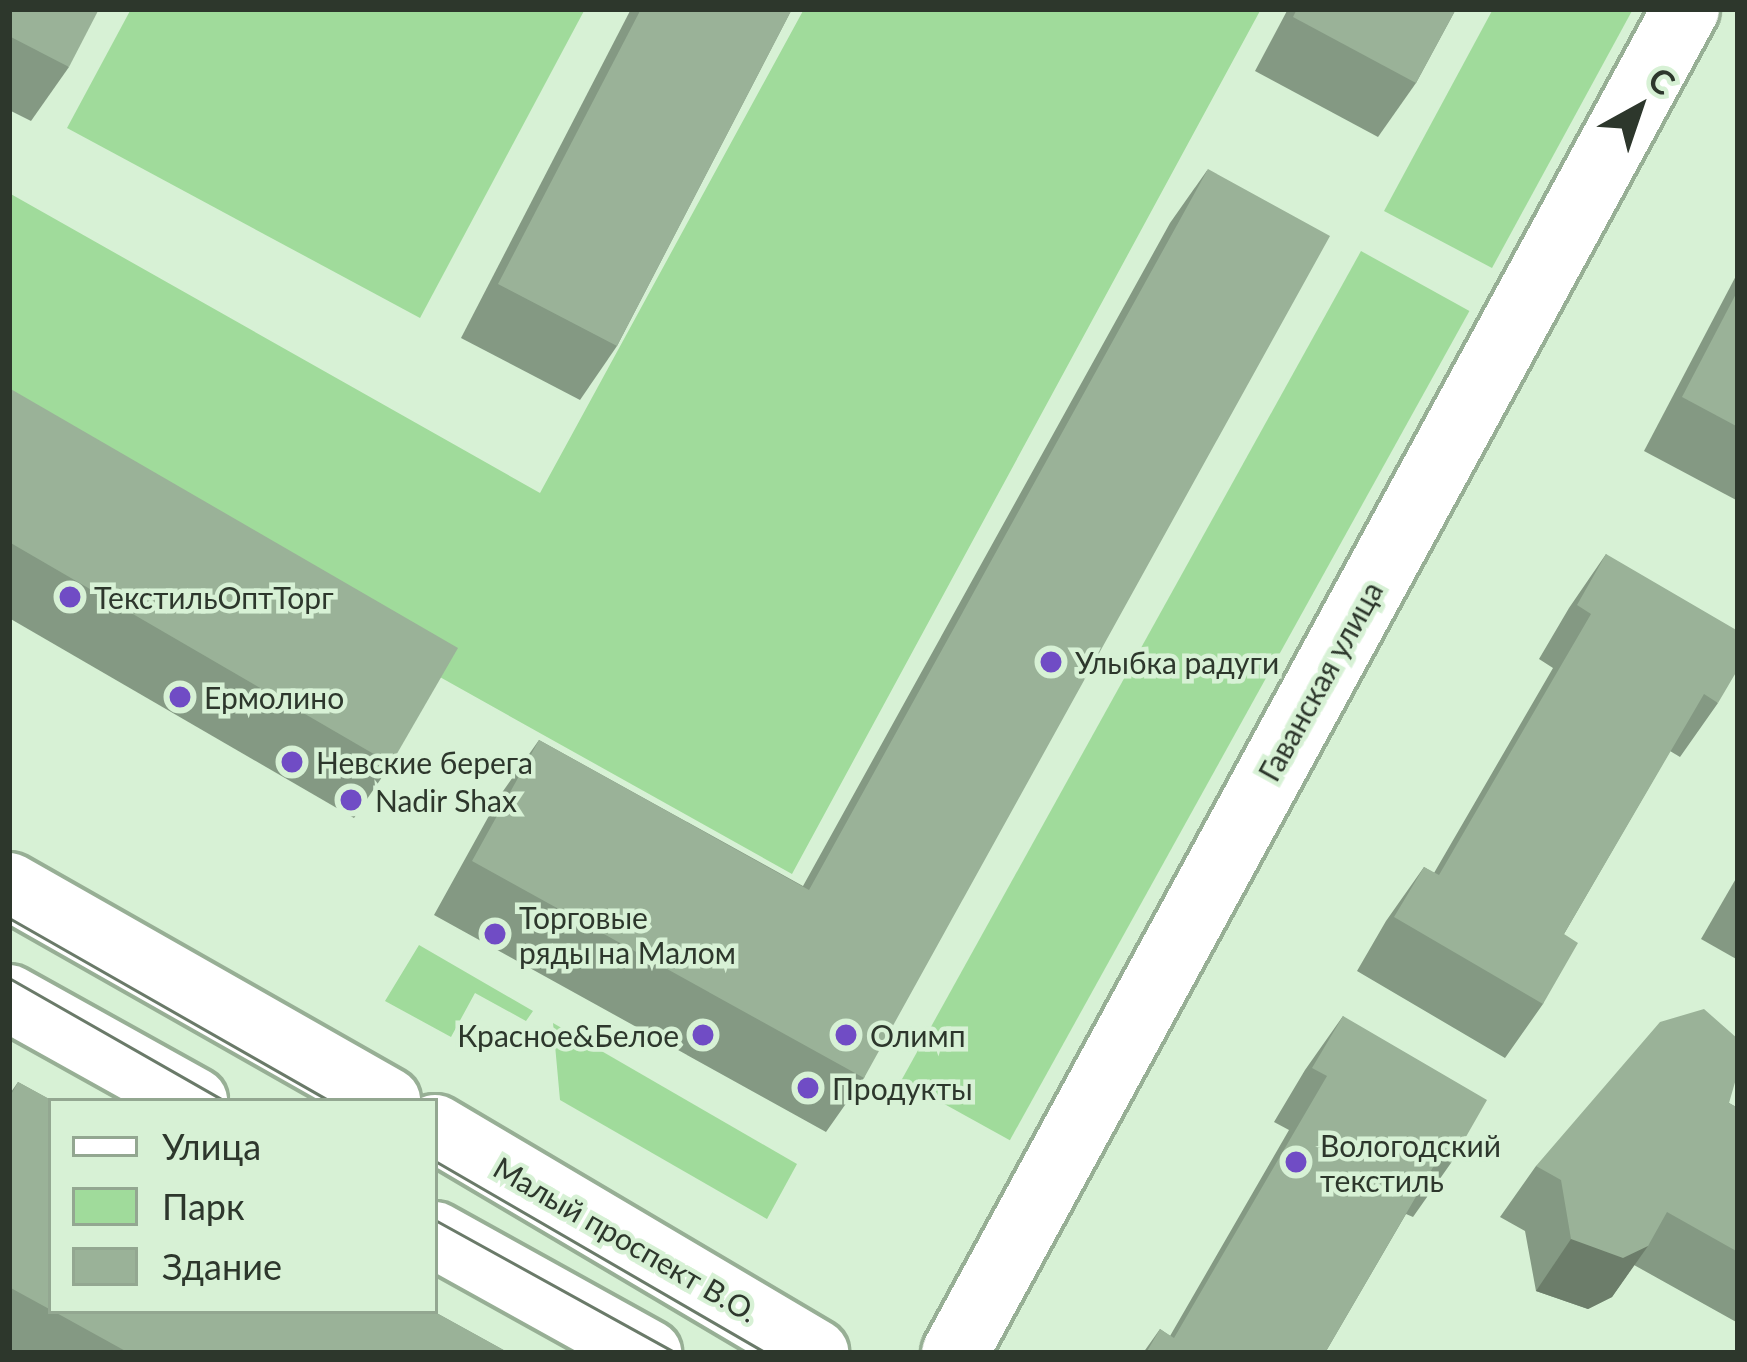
<!DOCTYPE html>
<html>
<head>
<meta charset="utf-8">
<style>
  body { margin:0 }
  #map { position:relative; width:1747px; height:1362px; overflow:hidden; background:#d7f1d5; font-family:Lato,sans-serif }
  div>[style] { position:absolute }
  .green>* { inset:0; background:#a0db9b; transform-origin:0 0 }
  .roads { filter:drop-shadow(3px 0 #97af95) drop-shadow(-3px 0 #97af95) drop-shadow(0 3px #97af95) drop-shadow(0 -3px #97af95) }
  .street>* { height:66px; margin:-33px; padding:0 33px; transform-origin:33px; border-radius:33px; background:#fff }
  .secondary>* { height:66px; margin:-33px; padding:0 33px; transform-origin:33px; border-radius:33px; background:#fff }
  .tram>* { height:3px; margin:-1.5px; padding:0 1.5px; transform-origin:1.5px; border-radius:1.5px; background:#6a7a69 }
  .wall>* { inset:0; background:#849983 }
  .shaded-wall>* { inset:0; background:#6c7d6a }
  .building>* { inset:0; background:#9ab298 }
  .dots>* { width:33px; height:33px; translate:-50% -50%; box-sizing:border-box; border:6px solid #d7f1d5; border-radius:50% }
  span { translate:-50% -50%; white-space:nowrap; text-align:center; line-height:1.15; -webkit-text-stroke:9px #d7f1d5; paint-order:stroke }
  .poi-label { font-size:30px; color:#2d372c }
  .left { translate:0 -50%; text-align:left }
  .right { translate:-100% -50%; text-align:right }
  .street-label { font-size:30px; color:#2d372c }
  .frame { position:absolute; inset:0; border:12px solid #2d372c; pointer-events:none }
  .legend { position:absolute; left:48px; top:1098px; width:390px; height:216px; box-sizing:border-box; background:#d7f1d5; border:3px solid #93a791; margin:0; padding:15px 21px; list-style:none; font-size:36px; color:#2d372c }
  .legend li { display:flex; align-items:center; gap:24px; height:60px }
  .legend b { width:60px; border:3px solid #93a791 }
  .north { position:absolute; left:1579px; top:48px; width:120px; height:120px; -webkit-text-stroke:9px #d7f1d5; paint-order:stroke; rotate:40deg; font-size:33px; font-weight:700; line-height:48px; text-align:center; color:#2d372c }
  .north::after { content:''; display:block; margin:auto; width:42px; height:54px; background:#2d372c; clip-path:polygon(50% 0,100% 100%,50% 72%,0 100%) }
</style>
</head>
<body>
<div id="map">
  <div class="green">
    <i style="clip-path:polygon(131px 9px,585px 9px,420px 318px,67px 128px)"></i>
    <i style="clip-path:polygon(804px 9px,1261px 9px,792px 874px,9px 436px,9px 193px,540px 493px)"></i>
    <i style="clip-path:polygon(1493px 9px,1633px 9px,1492px 268px,1384px 211px)"></i>
    <i style="left:1361px;top:251px;width:124px;height:948px;rotate:29deg"></i>
    <i style="clip-path:polygon(419px 945px,533px 1011px,526px 1021px,475px 993px,451px 1037px,385px 1001px)"></i>
    <i style="clip-path:polygon(553px 1023px,797px 1164px,767px 1219px,560px 1100px)"></i>
  </div>
  <div class="roads">
    <div class="street">
      <i style="left:955px;top:1353px;width:1530px;rotate:-61.46deg"></i>
    </div>
    <div class="secondary">
      <i style="left:9px;top:886px;width:435px;rotate:29.6deg"></i>
      <i style="left:9px;top:998px;width:212px;rotate:29.1deg"></i>
      <i style="left:435px;top:1128px;width:442px;rotate:30.6deg"></i>
      <i style="left:435px;top:1235px;width:244px;rotate:29deg"></i>
    </div>
  </div>
  <div class="tram">
    <i style="left:9px;top:918px;width:369px;rotate:29.7deg"></i>
    <i style="left:9px;top:978px;width:249px;rotate:29.7deg"></i>
    <i style="left:435px;top:1161px;width:383px;rotate:30.1deg"></i>
    <i style="left:435px;top:1220px;width:275px;rotate:28.9deg"></i>
  </div>
  <div class="wall">
    <i style="clip-path:polygon(9px 9px,69px 67px,31px 121px,9px 110px)"></i>
    <i style="clip-path:polygon(631px 9px,792px 9px,617px 346px,580px 400px,461px 338px)"></i>
    <i style="clip-path:polygon(1288px 9px,1456px 9px,1416px 83px,1378px 137px,1255px 71px)"></i>
    <i style="clip-path:polygon(1208px 169px,864px 1078px,826px 1132px,434px 915px,501px 794px,539px 740px,803px 886px,1170px 223px)"></i>
    <i style="clip-path:polygon(1738px 272px,1738px 501px,1644px 451px)"></i>
    <i style="clip-path:polygon(9px 388px,391px 764px,354px 818px,9px 618px)"></i>
    <i style="clip-path:polygon(1606px 554px,1718px 703px,1680px 757px,1670px 751px,1564px 934px,1543px 1004px,1505px 1058px,1357px 971px,1386px 921px,1424px 867px,1434px 873px,1553px 668px,1539px 659px,1569px 608px)"></i>
    <i style="clip-path:polygon(1738px 875px,1738px 960px,1701px 939px)"></i>
    <i style="clip-path:polygon(1343px 1016px,1451px 1163px,1413px 1217px,1406px 1214px,1325px 1353px,1143px 1353px,1160px 1329px,1170px 1336px,1289px 1130px,1274px 1122px,1305px 1070px)"></i>
    <i style="clip-path:polygon(18px 1082px,509px 1353px,9px 1353px,9px 1095px)"></i>
    <i style="clip-path:polygon(1729px 1103px,1738px 1108px,1738px 1323px,1634px 1265px,1612px 1297px,1588px 1309px,1536px 1291px,1525px 1231px,1500px 1217px,1536px 1166px)"></i>
  </div>
  <div class="shaded-wall">
    <i style="clip-path:polygon(1571px 1239px,1648px 1246px,1612px 1297px,1588px 1309px,1536px 1291px)"></i>
  </div>
  <div class="building">
    <i style="clip-path:polygon(9px 9px,99px 9px,69px 67px,9px 36px)"></i>
    <i style="clip-path:polygon(641px 9px,792px 9px,617px 346px,498px 284px)"></i>
    <i style="clip-path:polygon(1297px 9px,1456px 9px,1416px 83px,1293px 17px)"></i>
    <i style="clip-path:polygon(1208px 169px,1330px 236px,864px 1078px,472px 861px,539px 740px,809px 890px)"></i>
    <i style="clip-path:polygon(1738px 290px,1738px 427px,1682px 397px)"></i>
    <i style="clip-path:polygon(9px 388px,458px 648px,391px 764px,9px 542px)"></i>
    <i style="clip-path:polygon(1606px 554px,1738px 631px,1738px 669px,1718px 703px,1704px 694px,1564px 934px,1578px 943px,1543px 1004px,1394px 917px,1424px 867px,1439px 875px,1591px 614px,1577px 605px)"></i>
    <i style="clip-path:polygon(1704px 1009px,1738px 1039px,1738px 1072px,1729px 1103px,1738px 1108px,1738px 1252px,1667px 1212px,1648px 1246px,1623px 1258px,1571px 1239px,1561px 1180px,1536px 1166px,1660px 1022px)"></i>
    <i style="clip-path:polygon(1343px 1016px,1487px 1100px,1451px 1163px,1439px 1157px,1325px 1353px,1146px 1353px,1160px 1329px,1174px 1338px,1327px 1076px,1312px 1068px)"></i>
    <i style="clip-path:polygon(18px 1082px,53px 1101px,51px 1101px,51px 1310px,9px 1287px,9px 1098px)"></i>
    <i style="clip-path:polygon(53px 1311px,433px 1311px,509px 1353px,129px 1353px)"></i>
  </div>
  <div class="dots">
    <i style="left:70px;top:597px;background:#704cc5"></i>
    <i style="left:1051px;top:662px;background:#704cc5"></i>
    <i style="left:180px;top:697px;background:#704cc5"></i>
    <i style="left:292px;top:762px;background:#704cc5"></i>
    <i style="left:351px;top:800px;background:#704cc5"></i>
    <i style="left:495px;top:934px;background:#704cc5"></i>
    <i style="left:703px;top:1035px;background:#704cc5"></i>
    <i style="left:846px;top:1035px;background:#704cc5"></i>
    <i style="left:808px;top:1088px;background:#704cc5"></i>
    <i style="left:1296px;top:1162px;background:#704cc5"></i>
  </div>
  <div class="poi-label">
    <span class="left" style="left:94px;top:597px">ТекстильОптТорг</span>
    <span class="left" style="left:1075px;top:662px">Улыбка радуги</span>
    <span class="left" style="left:204px;top:697px">Ермолино</span>
    <span class="left" style="left:316px;top:762px">Невские берега</span>
    <span class="left" style="left:375px;top:800px">Nadir Shax</span>
    <span class="left" style="left:519px;top:934px">Торговые<br>ряды на Малом</span>
    <span class="right" style="left:679px;top:1035px">Красное&amp;Белое</span>
    <span class="left" style="left:870px;top:1035px">Олимп</span>
    <span class="left" style="left:832px;top:1088px">Продукты</span>
    <span class="left" style="left:1320px;top:1162px">Вологодский<br>текстиль</span>
  </div>
  <div class="street-label">
    <span style="left:1320px;top:681px;rotate:-61deg">Гаванская улица</span>
    <span style="left:626px;top:1239px;rotate:30deg">Малый проспект В.О.</span>
  </div>
  <div class="frame"></div>
  <ul class="legend">
  <li><b style="height:15px;background:#fff"></b>Улица</li>
  <li><b style="height:33px;background:#a0db9b"></b>Парк</li>
  <li><b style="height:33px;background:#9ab298"></b>Здание</li>
  </ul>
  <div class="north">С</div>
</div>
</body>
</html>
